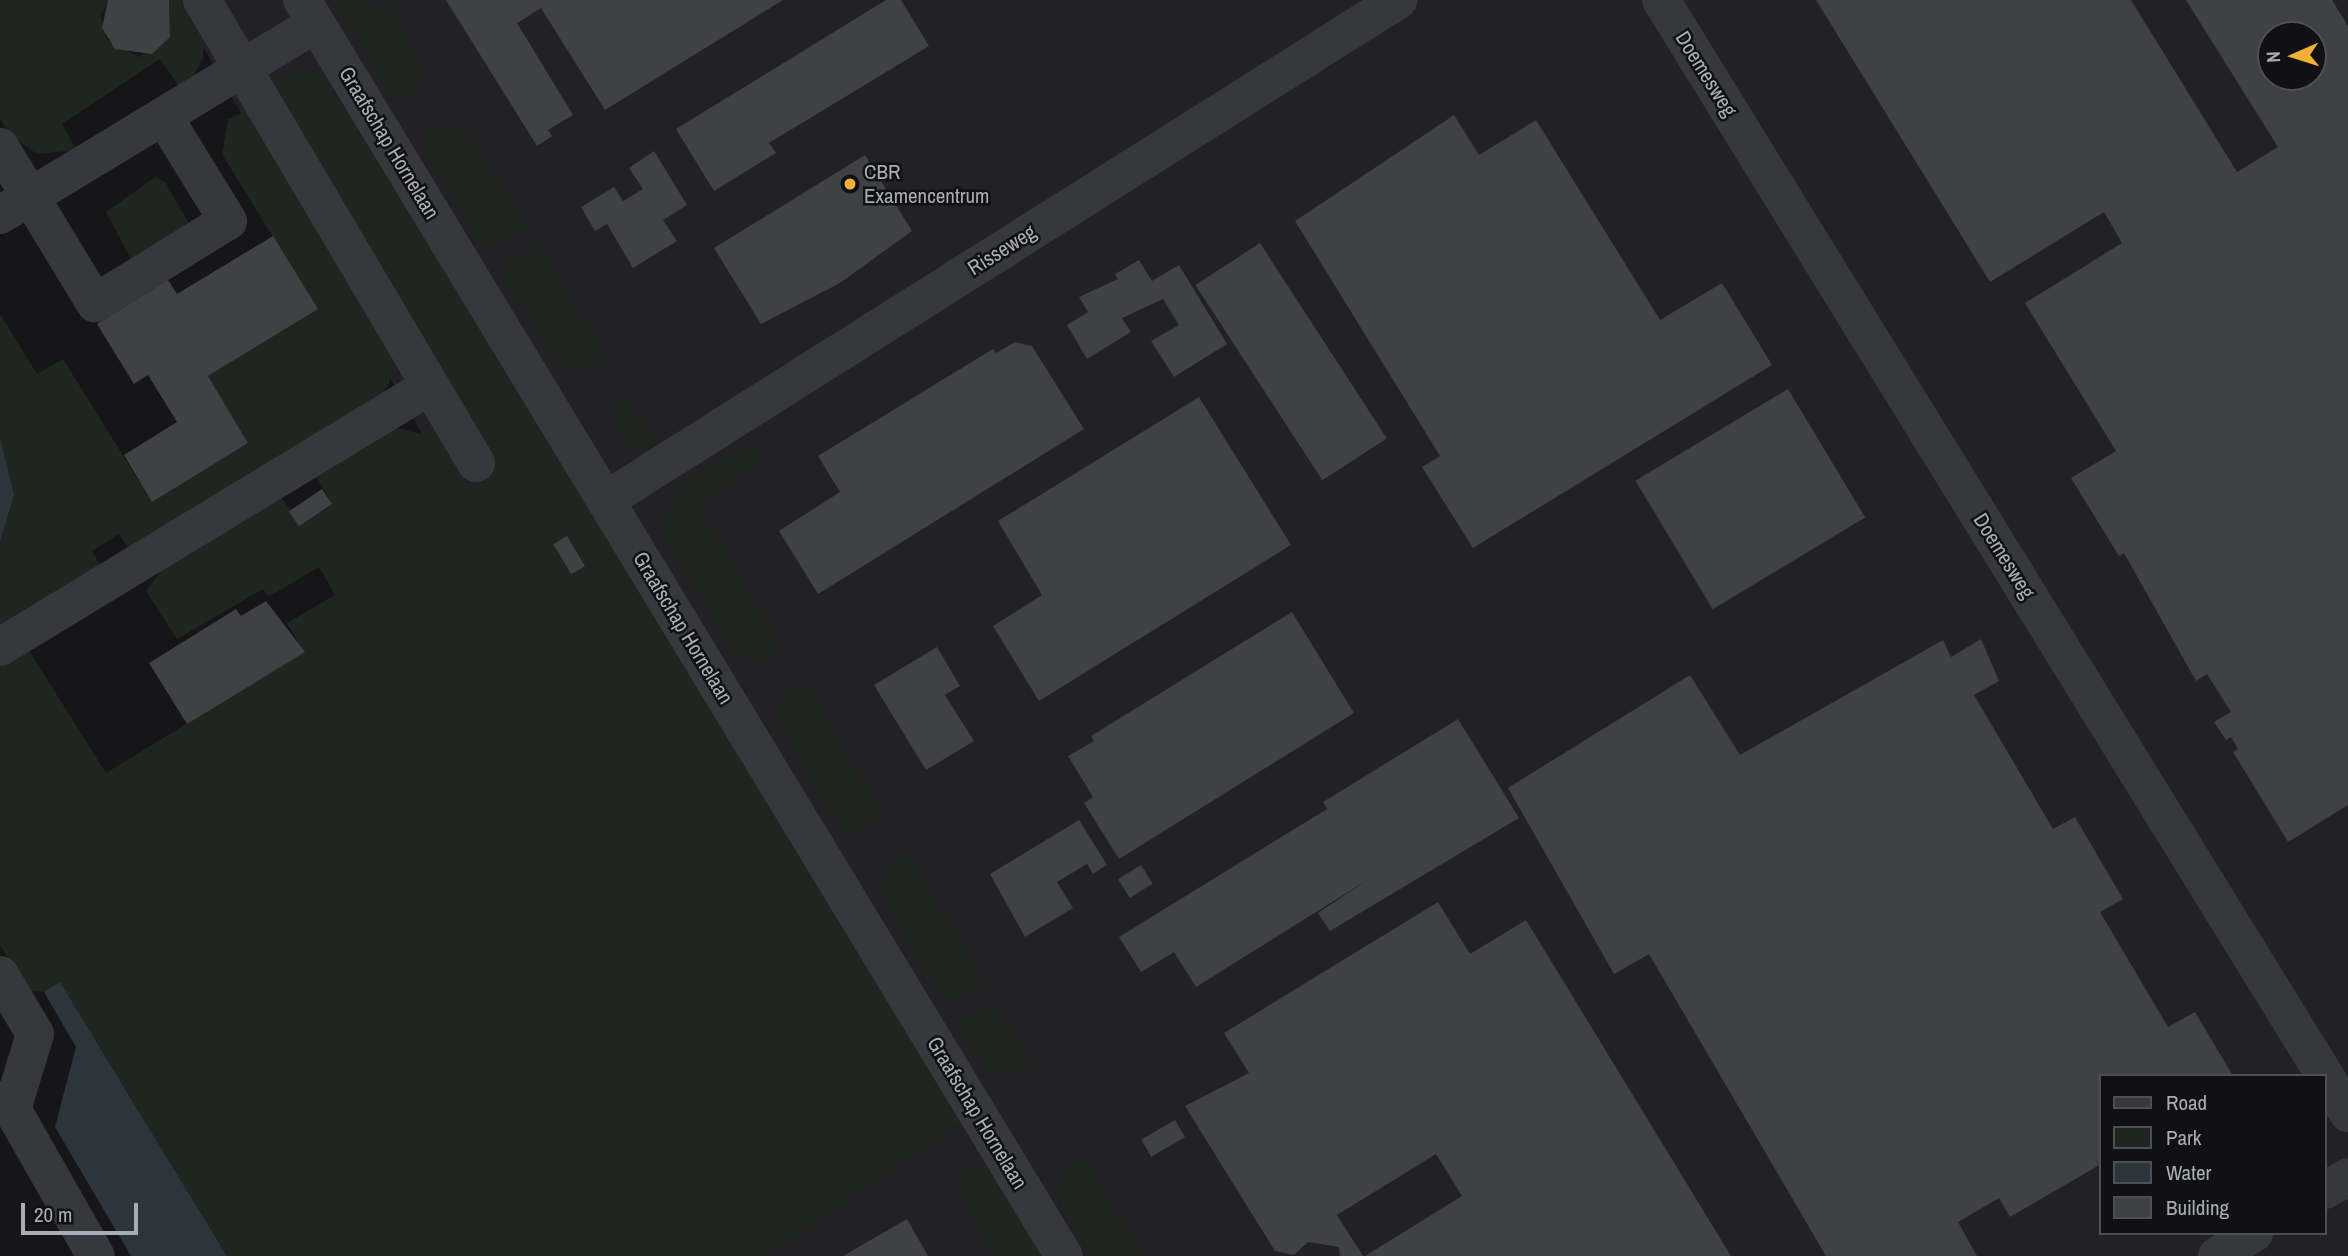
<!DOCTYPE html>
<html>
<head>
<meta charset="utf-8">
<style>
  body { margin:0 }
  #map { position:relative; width:2348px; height:1256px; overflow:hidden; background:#161618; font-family:"Archivo Narrow",sans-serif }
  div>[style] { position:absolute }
  .built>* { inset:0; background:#222225 }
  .green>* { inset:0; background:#1e261f }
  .water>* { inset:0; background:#2c353c }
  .building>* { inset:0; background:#404145; transform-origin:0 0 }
  .minor>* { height:38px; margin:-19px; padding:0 19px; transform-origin:19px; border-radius:19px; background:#37383d }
  .dots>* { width:19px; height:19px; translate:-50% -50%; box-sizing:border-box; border:4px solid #111113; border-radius:50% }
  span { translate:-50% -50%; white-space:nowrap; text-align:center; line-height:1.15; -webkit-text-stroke:5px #111113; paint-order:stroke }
  .street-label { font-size:21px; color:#a8adb8 }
  .poi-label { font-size:21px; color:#a8adb8 }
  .left { translate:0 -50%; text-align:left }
  .legend { position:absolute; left:2099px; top:1074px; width:228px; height:161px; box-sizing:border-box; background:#111113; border:2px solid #4d4f55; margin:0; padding:9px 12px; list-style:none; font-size:21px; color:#a8adb8 }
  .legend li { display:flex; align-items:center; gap:14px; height:35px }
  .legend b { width:35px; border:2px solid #4d4f55 }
  .north { position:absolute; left:2257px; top:21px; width:70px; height:70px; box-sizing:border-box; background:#111113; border:2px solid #4d4f55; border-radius:50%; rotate:267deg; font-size:19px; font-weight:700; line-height:28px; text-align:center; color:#a8adb8 }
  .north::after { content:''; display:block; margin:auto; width:24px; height:32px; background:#f2b134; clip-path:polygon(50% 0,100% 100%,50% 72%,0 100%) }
  .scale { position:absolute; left:21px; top:1203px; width:117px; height:32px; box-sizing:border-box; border:4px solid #a8adb8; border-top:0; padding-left:9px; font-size:21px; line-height:24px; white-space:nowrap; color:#a8adb8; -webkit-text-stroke:5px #111113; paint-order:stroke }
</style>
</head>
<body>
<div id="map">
  <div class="built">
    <i style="clip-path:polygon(evenodd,177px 0,2348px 0,2348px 1256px,636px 1256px,822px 1143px,177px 0,2271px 35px,2313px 35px,2313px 77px,2271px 77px,2271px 35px,177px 0,2101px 1076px,2325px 1076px,2325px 1233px,2101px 1233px,2101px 1076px)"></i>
  </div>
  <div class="green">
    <i style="clip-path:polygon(0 0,108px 0,101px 15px,107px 40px,139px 57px,170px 37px,169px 0,187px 0,204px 39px,203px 58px,192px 80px,179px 87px,160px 59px,62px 124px,76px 150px,37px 154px,10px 135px,0 118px)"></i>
    <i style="clip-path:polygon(333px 0,392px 5px,420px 67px,414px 93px,400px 98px,390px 93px)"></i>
    <i style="clip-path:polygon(301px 67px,323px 75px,628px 561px,962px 1122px,765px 1256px,227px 1256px,60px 983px,44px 992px,28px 991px,0 945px,0 667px,28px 649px,106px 773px,304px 652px,287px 623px,335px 595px,319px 567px,268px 597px,263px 589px,177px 639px,146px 591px,167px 563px,280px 495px,299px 525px,332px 504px,314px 473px,397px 428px,440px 439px,470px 487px,492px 474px,267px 84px)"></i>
    <i style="clip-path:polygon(246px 111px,393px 349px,389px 384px,377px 401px,134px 556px,119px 534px,92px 551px,104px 573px,0 636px,0 543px,14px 495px,0 437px,0 314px,37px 374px,63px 359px,152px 502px,248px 443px,208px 376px,317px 309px,222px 154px,228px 119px)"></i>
    <i style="clip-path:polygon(442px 127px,468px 137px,527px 227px,484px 246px,425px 151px,430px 130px)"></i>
    <i style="clip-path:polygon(155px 177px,165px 182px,191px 227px,133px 263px,106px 212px)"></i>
    <i style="clip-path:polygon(537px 244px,607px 360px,572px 368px,555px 359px,504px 277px,508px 264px)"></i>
    <i style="clip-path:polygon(625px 393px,658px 446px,631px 447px,620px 438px,613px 412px)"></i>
    <i style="clip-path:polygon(751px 443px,763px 461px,697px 505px,782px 649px,763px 660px,736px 655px,665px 537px,662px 516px,682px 485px)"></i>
    <i style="clip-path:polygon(805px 684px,882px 814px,847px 837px,780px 728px,783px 697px)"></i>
    <i style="clip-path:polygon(905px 851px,985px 981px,947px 1003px,879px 892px,887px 862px)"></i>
    <i style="clip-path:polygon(996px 1004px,1029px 1065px,990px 1075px,958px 1025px)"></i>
    <i style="clip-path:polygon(1084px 1156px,1142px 1256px,1092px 1256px,1055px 1193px,1063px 1168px)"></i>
    <i style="clip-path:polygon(976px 1166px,995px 1172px,1045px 1256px,995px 1256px,952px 1182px)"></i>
  </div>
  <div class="water">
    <i style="clip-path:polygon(0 437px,14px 495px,0 543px)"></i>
    <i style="clip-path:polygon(60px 982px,131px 1099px,227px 1256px,131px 1256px,55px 1127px,76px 1047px,44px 992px)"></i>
  </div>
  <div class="building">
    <i style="clip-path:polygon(108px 0,169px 0,170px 37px,152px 54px,115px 49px,102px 28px)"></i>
    <i style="clip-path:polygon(446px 0,783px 0,605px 110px,541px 8px,517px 23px,573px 115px,548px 130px,552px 136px,537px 146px)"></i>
    <i style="clip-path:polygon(886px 0,901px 0,929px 46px,769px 143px,776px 153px,714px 191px,676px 129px)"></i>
    <i style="clip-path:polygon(evenodd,1816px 0,2131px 0,2237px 172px,2278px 147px,2186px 0,2332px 0,2348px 26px,2348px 805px,2288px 842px,2233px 752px,2238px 749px,2231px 737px,2226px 740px,2214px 722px,2231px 712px,2207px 674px,2196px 681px,2124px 553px,2119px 556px,2071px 478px,2116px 451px,2025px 303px,2122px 243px,2104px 212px,1990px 282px,1816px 0,2271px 35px,2313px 35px,2313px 77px,2271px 77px,2271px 35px)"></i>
    <i style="clip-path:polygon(1454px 115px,1479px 155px,1536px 120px,1660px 320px,1722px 283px,1772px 365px,1473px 548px,1422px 467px,1440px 456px,1295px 221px)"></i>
    <i style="clip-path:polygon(654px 151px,687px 205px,663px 220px,677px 241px,633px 268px,607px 224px,595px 231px,581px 207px,614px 187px,623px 201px,643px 189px,629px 168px)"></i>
    <i style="clip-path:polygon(865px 155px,912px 231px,840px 283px,761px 324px,714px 248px)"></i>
    <i style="clip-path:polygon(273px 236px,318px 309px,208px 376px,248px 443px,152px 502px,124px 455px,177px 422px,148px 375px,134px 384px,97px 324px,168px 280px,177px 294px)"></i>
    <i style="left:1260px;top:243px;width:233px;height:77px;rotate:57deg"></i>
    <i style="clip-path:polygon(1139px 260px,1152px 281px,1179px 265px,1227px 344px,1174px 377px,1151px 341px,1179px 325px,1163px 299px,1122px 318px,1131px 332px,1087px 359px,1067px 325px,1088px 312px,1079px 297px,1118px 279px,1115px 274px)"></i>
    <i style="clip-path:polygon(1015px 342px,1032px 346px,1084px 429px,818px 594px,779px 531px,840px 492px,818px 456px,993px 349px,996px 353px)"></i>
    <i style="left:1788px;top:389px;width:150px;height:178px;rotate:59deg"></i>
    <i style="clip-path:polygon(1199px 397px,1291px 545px,1039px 701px,993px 626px,1042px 595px,998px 521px)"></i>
    <i style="left:322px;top:489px;width:18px;height:40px;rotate:56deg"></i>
    <i style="left:567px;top:536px;width:35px;height:16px;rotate:59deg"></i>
    <i style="clip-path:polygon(266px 601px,305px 652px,187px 724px,149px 663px,236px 609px,241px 616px)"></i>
    <i style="clip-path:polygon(1292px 612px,1354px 713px,1119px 859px,1084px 803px,1093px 797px,1068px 756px,1094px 741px,1091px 736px)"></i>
    <i style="clip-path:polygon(1981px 639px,1999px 681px,1974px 695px,2053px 829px,2075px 817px,2123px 899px,2100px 912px,2168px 1027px,2195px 1012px,2233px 1076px,2101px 1076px,2101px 1164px,2010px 1217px,1999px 1198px,1958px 1222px,1977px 1256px,1826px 1256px,1649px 954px,1614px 974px,1508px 788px,1690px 675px,1740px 755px,1943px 640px,1951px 657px)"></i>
    <i style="clip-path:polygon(937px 647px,960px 686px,945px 695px,974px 741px,926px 770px,874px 685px)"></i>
    <i style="clip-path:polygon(1458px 719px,1519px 818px,1330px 931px,1318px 913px,1369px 879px,1196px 987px,1174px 952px,1141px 972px,1119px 937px,1327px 809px,1323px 802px)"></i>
    <i style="clip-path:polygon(1079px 820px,1107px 865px,1093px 874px,1087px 864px,1057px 882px,1073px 908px,1025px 937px,990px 874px)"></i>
    <i style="left:1141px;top:865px;width:22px;height:27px;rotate:58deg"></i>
    <i style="clip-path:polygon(1438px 902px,1470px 954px,1526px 920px,1731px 1256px,1365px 1256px,1462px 1196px,1436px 1154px,1337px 1215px,1363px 1256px,1340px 1256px,1339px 1247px,1308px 1242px,1294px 1255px,1275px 1251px,1185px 1106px,1249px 1073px,1224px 1033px)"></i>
    <i style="left:1175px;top:1120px;width:20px;height:39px;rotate:60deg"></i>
    <i style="clip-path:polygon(907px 1219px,928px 1256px,843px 1256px)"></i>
  </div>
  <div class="minor">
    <i style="left:202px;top:0;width:538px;rotate:59.38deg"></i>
    <i style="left:302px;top:0;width:1469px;rotate:58.76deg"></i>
    <i style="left:1661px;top:0;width:1308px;rotate:58.32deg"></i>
    <i style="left:0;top:147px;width:183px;rotate:58.7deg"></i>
    <i style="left:95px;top:303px;width:156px;rotate:-31.7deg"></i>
    <i style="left:228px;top:221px;width:122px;rotate:-121.6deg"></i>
    <i style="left:0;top:215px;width:369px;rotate:-31.2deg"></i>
    <i style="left:606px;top:500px;width:937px;rotate:-32.26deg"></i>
    <i style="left:0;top:647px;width:503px;rotate:-31.26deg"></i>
    <i style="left:0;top:975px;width:69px;rotate:59.3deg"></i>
    <i style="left:35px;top:1034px;width:78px;rotate:107deg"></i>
    <i style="left:0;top:1100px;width:15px;rotate:37deg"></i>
    <i style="left:12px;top:1109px;width:169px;rotate:60.3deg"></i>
    <i style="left:2325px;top:1190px;width:26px;rotate:-29deg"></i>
    <i style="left:2217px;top:1256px;width:44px;rotate:-31.9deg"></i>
  </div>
  <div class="dots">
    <i style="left:850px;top:184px;background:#f2b134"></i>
  </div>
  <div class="street-label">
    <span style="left:1706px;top:74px;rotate:58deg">Doemesweg</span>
    <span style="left:389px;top:143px;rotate:59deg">Graafschap Hornelaan</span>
    <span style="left:1002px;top:250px;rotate:-32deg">Risseweg</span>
    <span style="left:2004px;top:556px;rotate:58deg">Doemesweg</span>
    <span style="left:683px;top:628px;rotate:59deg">Graafschap Hornelaan</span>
    <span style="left:977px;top:1113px;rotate:59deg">Graafschap Hornelaan</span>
  </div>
  <div class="poi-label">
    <span class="left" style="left:864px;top:184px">CBR<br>Examencentrum</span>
  </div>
  <ul class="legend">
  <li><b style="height:9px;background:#37383d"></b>Road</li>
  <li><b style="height:19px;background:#1e261f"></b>Park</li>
  <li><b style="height:19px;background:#2c353c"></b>Water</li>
  <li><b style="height:19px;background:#404145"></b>Building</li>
  </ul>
  <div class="north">N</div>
  <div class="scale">20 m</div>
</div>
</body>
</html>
